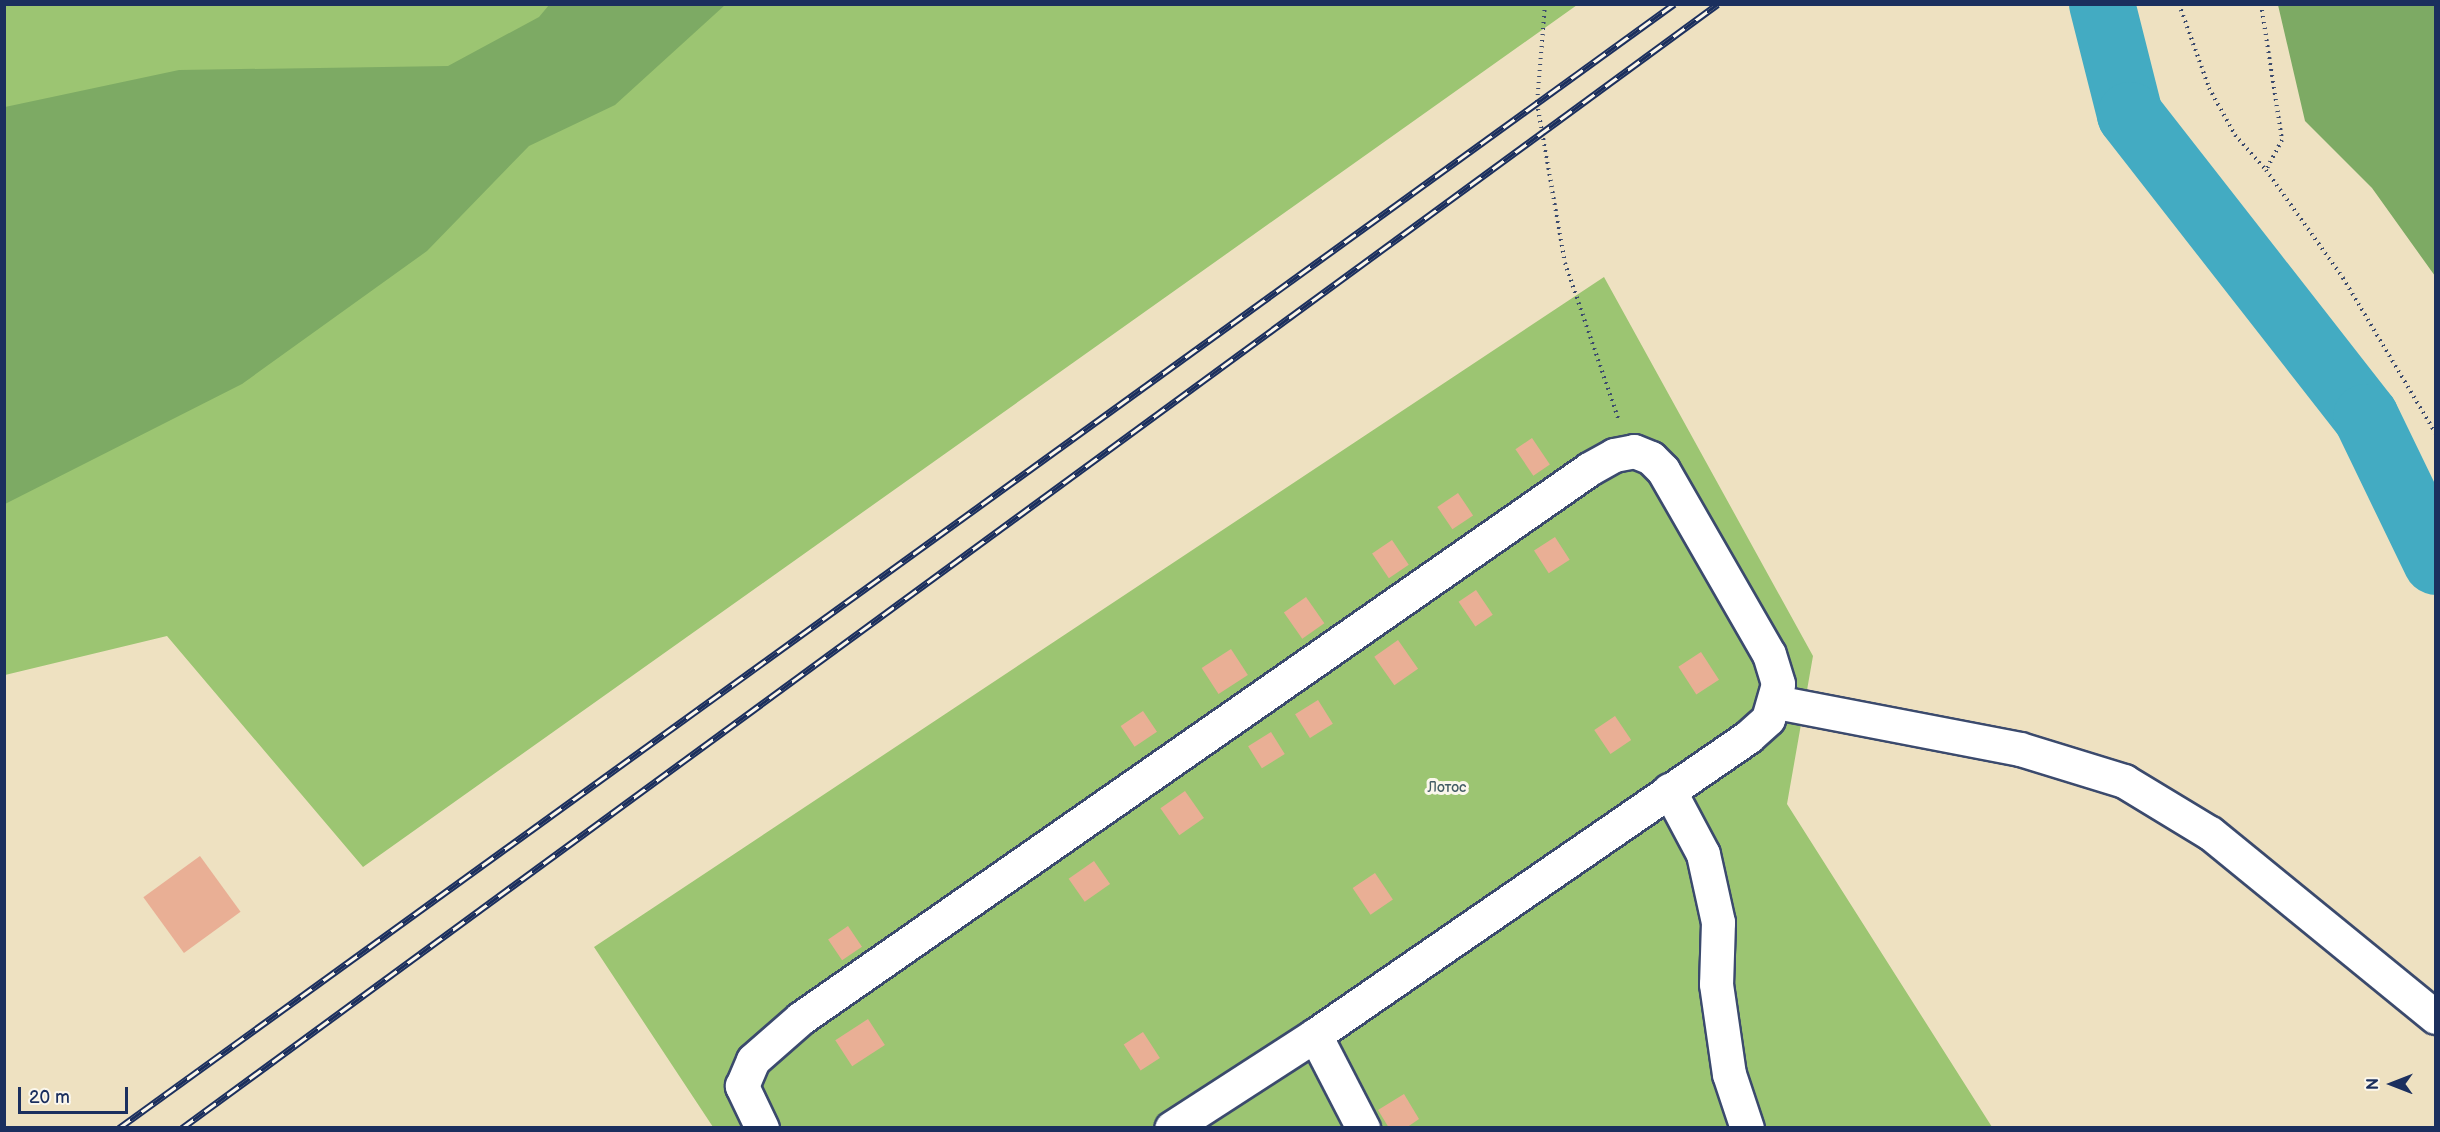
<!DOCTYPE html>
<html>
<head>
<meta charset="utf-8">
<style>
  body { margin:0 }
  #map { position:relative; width:2440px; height:1132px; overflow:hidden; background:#eee1c1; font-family:"Balsamiq Sans",sans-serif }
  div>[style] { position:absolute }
  .green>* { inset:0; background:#9cc572 }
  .forest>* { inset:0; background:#7daa64 }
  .river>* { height:66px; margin:-33px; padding:0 33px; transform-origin:33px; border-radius:33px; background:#43abc2 }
  .building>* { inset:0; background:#e9af95; transform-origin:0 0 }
  .path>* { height:4px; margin-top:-2px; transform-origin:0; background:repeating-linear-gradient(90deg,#3b4a6d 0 1.5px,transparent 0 6px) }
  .roads { filter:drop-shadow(2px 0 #3b4a6d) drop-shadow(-2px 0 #3b4a6d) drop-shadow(0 2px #3b4a6d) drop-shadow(0 -2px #3b4a6d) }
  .minor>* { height:33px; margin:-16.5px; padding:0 16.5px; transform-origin:16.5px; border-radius:16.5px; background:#fff }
  .rail>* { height:7px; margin-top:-3.5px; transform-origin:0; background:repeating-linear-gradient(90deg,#fbf7ec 0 14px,#1b2f5e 0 28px); box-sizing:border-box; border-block:2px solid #1b2f5e }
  span { translate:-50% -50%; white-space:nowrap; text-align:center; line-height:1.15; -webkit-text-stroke:6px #fbf7ec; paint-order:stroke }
  .park-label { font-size:15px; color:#425c64 }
  .frame { position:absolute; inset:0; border:6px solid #1b2f5e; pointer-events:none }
  .north { position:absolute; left:2362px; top:1054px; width:60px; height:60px; -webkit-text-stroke:4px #fbf7ec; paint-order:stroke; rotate:270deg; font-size:16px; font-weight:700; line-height:24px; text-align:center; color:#1b2f5e }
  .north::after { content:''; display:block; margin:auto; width:21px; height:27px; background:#1b2f5e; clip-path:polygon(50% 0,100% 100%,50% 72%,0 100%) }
  .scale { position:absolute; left:18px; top:1087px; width:110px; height:27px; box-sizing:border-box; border:3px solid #1b2f5e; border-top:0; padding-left:8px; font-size:18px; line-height:21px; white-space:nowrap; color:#1b2f5e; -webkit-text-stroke:4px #fbf7ec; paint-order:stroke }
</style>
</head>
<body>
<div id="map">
  <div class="green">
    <i style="clip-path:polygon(4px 5px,1577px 5px,363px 867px,167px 636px,5px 675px)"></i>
    <i style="clip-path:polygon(1604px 277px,1813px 656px,1787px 804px,1992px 1127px,713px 1127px,594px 947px)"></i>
  </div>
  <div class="forest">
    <i style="clip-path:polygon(549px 5px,725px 5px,615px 105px,529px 146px,427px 251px,242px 384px,5px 504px,5px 107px,179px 70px,448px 66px,539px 17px)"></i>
    <i style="clip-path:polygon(2278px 5px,2435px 5px,2435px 276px,2372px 188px,2305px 121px)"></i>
  </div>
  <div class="river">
    <i style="left:2102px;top:4px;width:114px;rotate:75.8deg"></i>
    <i style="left:2130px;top:115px;width:383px;rotate:52deg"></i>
    <i style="left:2366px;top:417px;width:161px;rotate:64.2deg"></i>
  </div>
  <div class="building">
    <i style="left:1532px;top:438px;width:32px;height:20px;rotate:56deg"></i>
    <i style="left:1458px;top:493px;width:27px;height:25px;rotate:56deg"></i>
    <i style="left:1555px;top:537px;width:27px;height:25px;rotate:57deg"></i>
    <i style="left:1392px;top:540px;width:30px;height:24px;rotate:56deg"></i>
    <i style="left:1476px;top:590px;width:30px;height:21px;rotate:56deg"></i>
    <i style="left:1306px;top:597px;width:32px;height:27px;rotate:55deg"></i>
    <i style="left:1398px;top:640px;width:35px;height:29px;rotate:55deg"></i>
    <i style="left:1231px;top:649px;width:31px;height:35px;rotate:57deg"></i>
    <i style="left:1701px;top:652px;width:33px;height:27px;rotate:57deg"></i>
    <i style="left:1318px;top:700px;width:28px;height:27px;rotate:58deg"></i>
    <i style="left:1143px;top:711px;width:25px;height:27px;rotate:56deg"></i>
    <i style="left:1615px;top:716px;width:29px;height:25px;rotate:56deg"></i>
    <i style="left:1271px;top:732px;width:26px;height:27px;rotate:58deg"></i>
    <i style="left:1185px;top:791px;width:33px;height:30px;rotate:55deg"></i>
    <i style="left:200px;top:856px;width:69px;height:70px;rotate:54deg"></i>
    <i style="left:1094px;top:861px;width:28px;height:31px;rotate:55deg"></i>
    <i style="left:1375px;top:873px;width:32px;height:27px;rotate:56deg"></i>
    <i style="left:848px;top:926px;width:25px;height:24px;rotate:56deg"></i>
    <i style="left:868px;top:1019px;width:31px;height:39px;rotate:57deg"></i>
    <i style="left:1143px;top:1032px;width:31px;height:23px;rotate:57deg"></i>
    <i style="clip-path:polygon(1404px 1094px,1419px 1119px,1406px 1128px,1389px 1128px,1378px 1110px)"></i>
  </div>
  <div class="path">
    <i style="left:1545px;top:4px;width:99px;rotate:94.6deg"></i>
    <i style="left:1537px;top:103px;width:162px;rotate:80.1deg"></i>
    <i style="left:1565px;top:263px;width:164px;rotate:71.1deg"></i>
    <i style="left:2179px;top:4px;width:89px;rotate:70.3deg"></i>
    <i style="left:2209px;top:88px;width:54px;rotate:61deg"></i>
    <i style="left:2235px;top:135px;width:47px;rotate:48.5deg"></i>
    <i style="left:2266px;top:170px;width:133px;rotate:54.5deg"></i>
    <i style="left:2343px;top:278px;width:182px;rotate:59.2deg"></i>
    <i style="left:2261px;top:4px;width:138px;rotate:81.2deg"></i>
    <i style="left:2282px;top:140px;width:34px;rotate:118deg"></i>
  </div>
  <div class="roads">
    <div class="minor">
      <i style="left:1776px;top:702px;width:248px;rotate:10.9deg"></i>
      <i style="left:2020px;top:749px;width:109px;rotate:17.1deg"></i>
      <i style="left:2124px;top:781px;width:100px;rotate:31.2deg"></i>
      <i style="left:2210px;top:833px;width:291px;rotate:39.2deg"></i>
      <i style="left:1669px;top:790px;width:72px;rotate:62deg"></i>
      <i style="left:1703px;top:854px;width:70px;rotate:77.6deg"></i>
      <i style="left:1718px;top:922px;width:62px;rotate:91.8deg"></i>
      <i style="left:1716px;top:984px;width:91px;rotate:81.8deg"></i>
      <i style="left:1729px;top:1074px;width:57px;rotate:71.6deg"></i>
      <i style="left:1315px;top:1035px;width:105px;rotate:62.7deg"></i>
      <i style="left:762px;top:1128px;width:47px;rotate:-115.5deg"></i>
      <i style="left:742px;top:1086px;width:28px;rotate:-67deg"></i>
      <i style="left:753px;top:1060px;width:64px;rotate:-41.2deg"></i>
      <i style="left:801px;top:1018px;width:960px;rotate:-34.86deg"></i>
      <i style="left:1589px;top:469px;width:29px;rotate:-29deg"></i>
      <i style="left:1614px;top:455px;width:20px;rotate:-11deg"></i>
      <i style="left:1634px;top:451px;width:18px;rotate:22deg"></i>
      <i style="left:1651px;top:458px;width:17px;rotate:45deg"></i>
      <i style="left:1663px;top:470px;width:212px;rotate:60.1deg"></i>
      <i style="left:1769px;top:654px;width:31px;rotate:73deg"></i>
      <i style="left:1778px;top:684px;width:36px;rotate:106deg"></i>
      <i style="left:1768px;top:719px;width:27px;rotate:138deg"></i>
      <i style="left:1748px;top:737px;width:526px;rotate:145.46deg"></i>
      <i style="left:1315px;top:1035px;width:171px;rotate:147.1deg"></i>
    </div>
  </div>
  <div class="rail">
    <i style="left:119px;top:1128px;width:1919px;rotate:-35.86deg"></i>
    <i style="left:182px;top:1128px;width:1903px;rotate:-36.2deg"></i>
  </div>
  <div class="park-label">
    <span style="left:1447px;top:788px">Лотос</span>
  </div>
  <div class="frame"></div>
  <div class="north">N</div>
  <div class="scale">20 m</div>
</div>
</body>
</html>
